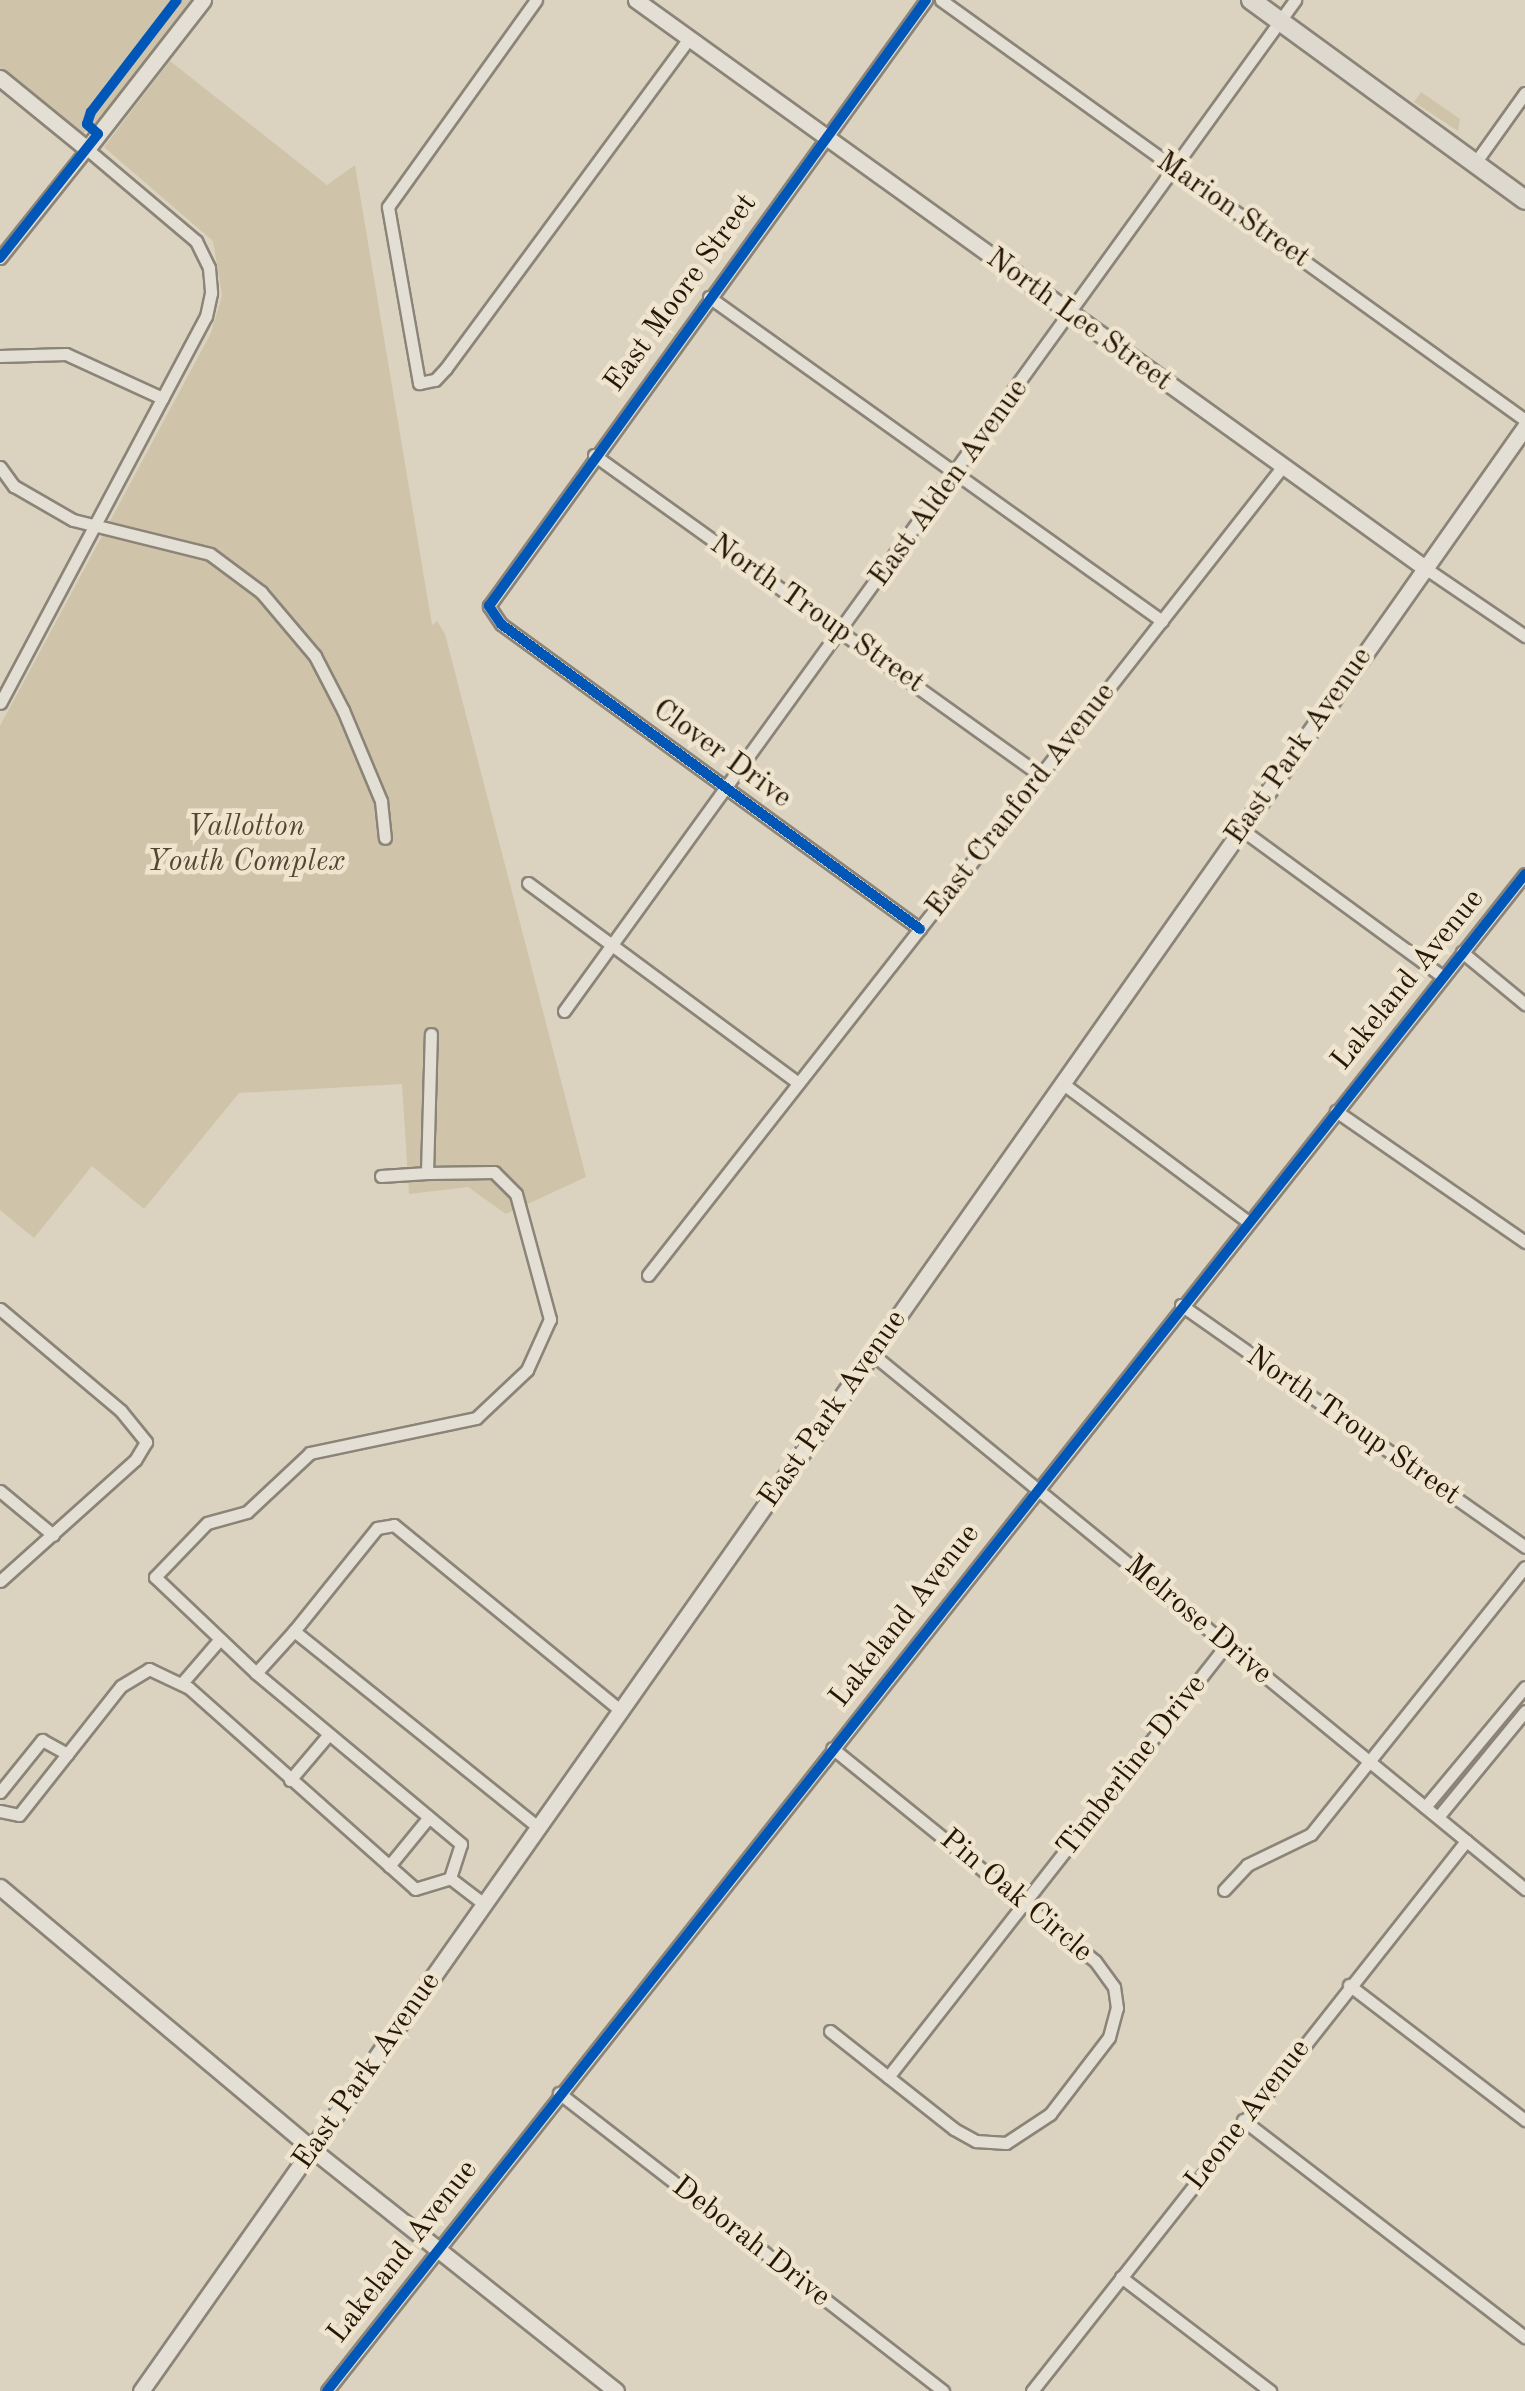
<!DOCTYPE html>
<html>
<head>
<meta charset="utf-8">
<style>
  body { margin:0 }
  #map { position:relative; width:1525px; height:2391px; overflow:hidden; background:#dbd3c0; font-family:"Old Standard TT",serif }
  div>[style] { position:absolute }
  .green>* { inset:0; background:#cfc3a9 }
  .roads { filter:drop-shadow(2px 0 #8b8478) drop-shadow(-2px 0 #8b8478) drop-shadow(0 2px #8b8478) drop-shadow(0 -2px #8b8478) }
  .street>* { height:11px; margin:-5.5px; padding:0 5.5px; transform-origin:5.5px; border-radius:5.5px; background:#e4dfd5 }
  .secondary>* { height:15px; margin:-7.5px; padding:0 7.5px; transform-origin:7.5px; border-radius:7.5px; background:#e4dfd5 }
  .primary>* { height:18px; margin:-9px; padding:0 9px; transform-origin:9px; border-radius:9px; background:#ded9ce }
  .cycleway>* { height:10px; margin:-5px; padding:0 5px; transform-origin:5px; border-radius:5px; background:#0057b8 }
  span { translate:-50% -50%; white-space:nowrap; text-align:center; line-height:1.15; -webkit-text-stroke:9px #efe5cf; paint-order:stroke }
  .street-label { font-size:30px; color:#261605 }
  .park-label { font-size:30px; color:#564631; font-style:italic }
</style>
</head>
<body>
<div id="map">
  <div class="green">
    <i style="clip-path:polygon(0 0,196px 0,96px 128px,83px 133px,0 68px)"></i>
    <i style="clip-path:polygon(170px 61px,327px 185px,355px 165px,432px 625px,437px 621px,445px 634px,586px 1177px,506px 1214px,468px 1187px,409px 1194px,402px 1084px,239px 1093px,144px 1209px,92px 1166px,34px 1238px,0 1210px,0 726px,211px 333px,222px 295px,213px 241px,104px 147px)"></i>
    <i style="clip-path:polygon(1421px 92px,1460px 119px,1458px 131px,1414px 102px)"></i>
  </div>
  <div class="roads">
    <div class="street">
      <i style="left:536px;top:0;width:254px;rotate:125.6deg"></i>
      <i style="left:388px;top:207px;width:179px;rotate:80deg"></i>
      <i style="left:419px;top:383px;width:16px;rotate:-11deg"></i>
      <i style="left:435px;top:380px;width:16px;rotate:-47deg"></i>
      <i style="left:446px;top:368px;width:409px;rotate:-53.6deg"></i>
      <i style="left:941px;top:0;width:719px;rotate:35.72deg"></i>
      <i style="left:1475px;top:163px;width:86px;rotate:-54.5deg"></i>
      <i style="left:0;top:258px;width:139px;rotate:-51.4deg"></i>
      <i style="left:87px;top:149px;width:143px;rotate:40.2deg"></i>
      <i style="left:196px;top:241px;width:30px;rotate:64deg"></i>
      <i style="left:209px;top:268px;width:25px;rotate:85deg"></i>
      <i style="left:211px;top:293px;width:24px;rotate:102deg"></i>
      <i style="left:206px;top:316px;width:438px;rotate:118deg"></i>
      <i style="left:709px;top:297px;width:557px;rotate:35.57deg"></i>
      <i style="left:0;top:356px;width:66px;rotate:-1.7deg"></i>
      <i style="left:66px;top:354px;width:106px;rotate:24.6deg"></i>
      <i style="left:594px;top:455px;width:549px;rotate:35.66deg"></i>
      <i style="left:0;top:467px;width:24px;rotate:54deg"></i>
      <i style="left:14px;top:486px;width:68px;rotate:30deg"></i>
      <i style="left:73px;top:520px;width:141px;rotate:13.9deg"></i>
      <i style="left:210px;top:554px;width:64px;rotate:36.7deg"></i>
      <i style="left:261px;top:592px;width:84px;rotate:49.8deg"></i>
      <i style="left:315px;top:656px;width:61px;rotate:62.6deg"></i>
      <i style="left:343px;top:710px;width:99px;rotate:67.3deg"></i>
      <i style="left:381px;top:801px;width:37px;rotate:84deg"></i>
      <i style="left:1425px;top:568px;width:121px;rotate:34.2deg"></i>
      <i style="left:1241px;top:829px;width:250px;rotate:36.2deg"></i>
      <i style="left:528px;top:883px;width:336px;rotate:36.5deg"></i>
      <i style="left:920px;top:929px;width:518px;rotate:-143.95deg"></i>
      <i style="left:501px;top:624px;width:22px;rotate:-124deg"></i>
      <i style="left:489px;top:606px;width:747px;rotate:-54.2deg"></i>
      <i style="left:1462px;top:952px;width:82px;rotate:39.5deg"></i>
      <i style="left:564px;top:1011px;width:1248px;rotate:-54.13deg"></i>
      <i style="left:1062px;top:1083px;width:231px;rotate:36.7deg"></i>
      <i style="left:1336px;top:1111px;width:230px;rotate:34.7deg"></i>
      <i style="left:427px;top:1173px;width:67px;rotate:-0.9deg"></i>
      <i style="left:494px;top:1172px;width:31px;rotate:45deg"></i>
      <i style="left:516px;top:1194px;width:130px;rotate:74.8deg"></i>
      <i style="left:550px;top:1319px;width:56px;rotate:114.3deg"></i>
      <i style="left:527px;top:1370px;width:70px;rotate:136.7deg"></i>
      <i style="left:476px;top:1418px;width:170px;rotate:168.1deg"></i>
      <i style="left:310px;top:1453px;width:86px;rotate:136.9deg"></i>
      <i style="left:247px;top:1512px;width:41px;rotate:164.6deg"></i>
      <i style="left:207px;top:1523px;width:75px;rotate:133.9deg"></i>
      <i style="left:155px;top:1577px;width:139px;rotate:43.5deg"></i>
      <i style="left:256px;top:1673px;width:57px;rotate:-47.9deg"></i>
      <i style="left:294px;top:1631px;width:313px;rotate:38.8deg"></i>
      <i style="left:381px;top:1176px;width:46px;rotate:-3.7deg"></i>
      <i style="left:427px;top:1173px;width:139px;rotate:-88.4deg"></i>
      <i style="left:648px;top:1275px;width:1028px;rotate:-51.87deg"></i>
      <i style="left:1181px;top:1305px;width:421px;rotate:35.1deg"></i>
      <i style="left:0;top:1309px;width:158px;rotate:40.1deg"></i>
      <i style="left:121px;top:1411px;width:40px;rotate:51deg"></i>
      <i style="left:146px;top:1442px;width:21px;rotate:121deg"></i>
      <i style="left:135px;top:1460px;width:181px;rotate:138.1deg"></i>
      <i style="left:871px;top:1353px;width:846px;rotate:39.34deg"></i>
      <i style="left:0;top:1491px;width:69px;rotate:39.7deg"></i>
      <i style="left:294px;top:1631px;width:132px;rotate:-51.1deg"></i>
      <i style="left:377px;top:1528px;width:17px;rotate:-10deg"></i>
      <i style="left:394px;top:1525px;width:292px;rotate:39.3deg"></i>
      <i style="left:256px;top:1673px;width:267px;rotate:39.8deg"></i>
      <i style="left:461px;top:1844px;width:36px;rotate:108deg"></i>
      <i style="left:182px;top:1683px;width:58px;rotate:-49.2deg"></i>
      <i style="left:290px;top:1780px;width:60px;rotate:-49.7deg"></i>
      <i style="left:0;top:1792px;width:67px;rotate:-51.1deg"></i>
      <i style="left:42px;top:1740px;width:29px;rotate:29deg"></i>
      <i style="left:1425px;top:1807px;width:156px;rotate:-50.2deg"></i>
      <i style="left:0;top:1811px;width:19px;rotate:12deg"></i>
      <i style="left:19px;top:1815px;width:164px;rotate:-51.7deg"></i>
      <i style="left:121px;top:1686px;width:33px;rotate:-31deg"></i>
      <i style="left:149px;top:1669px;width:44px;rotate:25.4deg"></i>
      <i style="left:189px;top:1688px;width:302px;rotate:41.6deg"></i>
      <i style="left:415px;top:1889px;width:37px;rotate:-17deg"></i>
      <i style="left:450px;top:1878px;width:43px;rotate:37.4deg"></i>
      <i style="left:1438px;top:1817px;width:137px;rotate:-50.6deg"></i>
      <i style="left:389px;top:1866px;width:63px;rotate:-50.8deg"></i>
      <i style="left:1224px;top:1890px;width:34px;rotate:-47deg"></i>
      <i style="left:1247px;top:1865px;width:71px;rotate:-25.8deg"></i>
      <i style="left:1311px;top:1834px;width:342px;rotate:-51.3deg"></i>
      <i style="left:1349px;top:1985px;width:222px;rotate:37.5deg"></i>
      <i style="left:830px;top:2031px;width:158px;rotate:38.3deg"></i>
      <i style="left:954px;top:2129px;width:25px;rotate:29deg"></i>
      <i style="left:976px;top:2141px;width:30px;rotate:4deg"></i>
      <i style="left:1006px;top:2143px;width:53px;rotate:-33.4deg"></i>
      <i style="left:1050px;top:2114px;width:97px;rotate:-52.5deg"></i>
      <i style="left:1109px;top:2037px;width:30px;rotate:-75deg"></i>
      <i style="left:1117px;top:2008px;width:21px;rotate:-98deg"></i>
      <i style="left:1114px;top:1987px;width:32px;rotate:-126deg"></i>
      <i style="left:1095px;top:1961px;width:338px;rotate:-141deg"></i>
      <i style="left:888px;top:2077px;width:550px;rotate:-51.94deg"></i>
      <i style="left:559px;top:2093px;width:486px;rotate:37.8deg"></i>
      <i style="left:1243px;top:2120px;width:356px;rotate:37.6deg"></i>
      <i style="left:1121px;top:2277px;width:188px;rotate:37.4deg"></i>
      <i style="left:327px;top:2391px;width:1933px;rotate:-51.7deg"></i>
      <i style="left:1032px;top:2391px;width:701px;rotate:-51.72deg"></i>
    </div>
    <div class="secondary">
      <i style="left:636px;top:0;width:972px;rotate:35.75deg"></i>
      <i style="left:0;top:78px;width:112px;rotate:39.2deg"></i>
      <i style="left:87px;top:149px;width:189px;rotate:-52.1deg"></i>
      <i style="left:0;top:1887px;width:409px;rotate:40deg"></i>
      <i style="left:313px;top:2150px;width:387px;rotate:38.5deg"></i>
      <i style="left:141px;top:2391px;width:2403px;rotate:-54.83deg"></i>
    </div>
    <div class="primary">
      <i style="left:1251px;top:0;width:339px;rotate:36.1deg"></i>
    </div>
  </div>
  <div class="cycleway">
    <i style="left:0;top:258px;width:158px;rotate:-51.7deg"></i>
    <i style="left:98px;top:134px;width:15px;rotate:-138deg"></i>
    <i style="left:87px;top:124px;width:13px;rotate:-72deg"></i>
    <i style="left:91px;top:112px;width:141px;rotate:-52.5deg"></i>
    <i style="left:920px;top:929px;width:518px;rotate:-143.95deg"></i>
    <i style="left:501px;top:624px;width:22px;rotate:-124deg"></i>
    <i style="left:489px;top:606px;width:747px;rotate:-54.2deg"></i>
    <i style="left:327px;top:2391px;width:1933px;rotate:-51.7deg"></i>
  </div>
  <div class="street-label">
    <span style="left:1233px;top:210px;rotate:35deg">Marion Street</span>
    <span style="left:681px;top:293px;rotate:-54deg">East Moore Street</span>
    <span style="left:1079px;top:320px;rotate:36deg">North Lee Street</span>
    <span style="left:949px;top:483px;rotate:-54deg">East Alden Avenue</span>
    <span style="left:817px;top:614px;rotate:35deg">North Troup Street</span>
    <span style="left:1299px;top:746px;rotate:-55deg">East Park Avenue</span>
    <span style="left:722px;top:754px;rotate:36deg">Clover Drive</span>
    <span style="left:1021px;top:800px;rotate:-52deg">East Cranford Avenue</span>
    <span style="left:1408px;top:980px;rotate:-51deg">Lakeland Avenue</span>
    <span style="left:833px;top:1409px;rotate:-55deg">East Park Avenue</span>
    <span style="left:1353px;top:1426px;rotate:35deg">North Troup Street</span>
    <span style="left:905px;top:1616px;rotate:-52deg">Lakeland Avenue</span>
    <span style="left:1198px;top:1620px;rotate:40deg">Melrose Drive</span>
    <span style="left:1132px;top:1766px;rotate:-52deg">Timberline Drive</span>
    <span style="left:1016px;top:1896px;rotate:40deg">Pin Oak Circle</span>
    <span style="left:367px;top:2071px;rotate:-55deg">East Park Avenue</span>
    <span style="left:1248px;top:2115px;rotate:-52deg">Leone Avenue</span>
    <span style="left:751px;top:2242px;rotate:38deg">Deborah Drive</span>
    <span style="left:403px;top:2252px;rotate:-52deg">Lakeland Avenue</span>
  </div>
  <div class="park-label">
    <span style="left:246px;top:844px">Vallotton<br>Youth Complex</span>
  </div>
</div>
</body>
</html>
